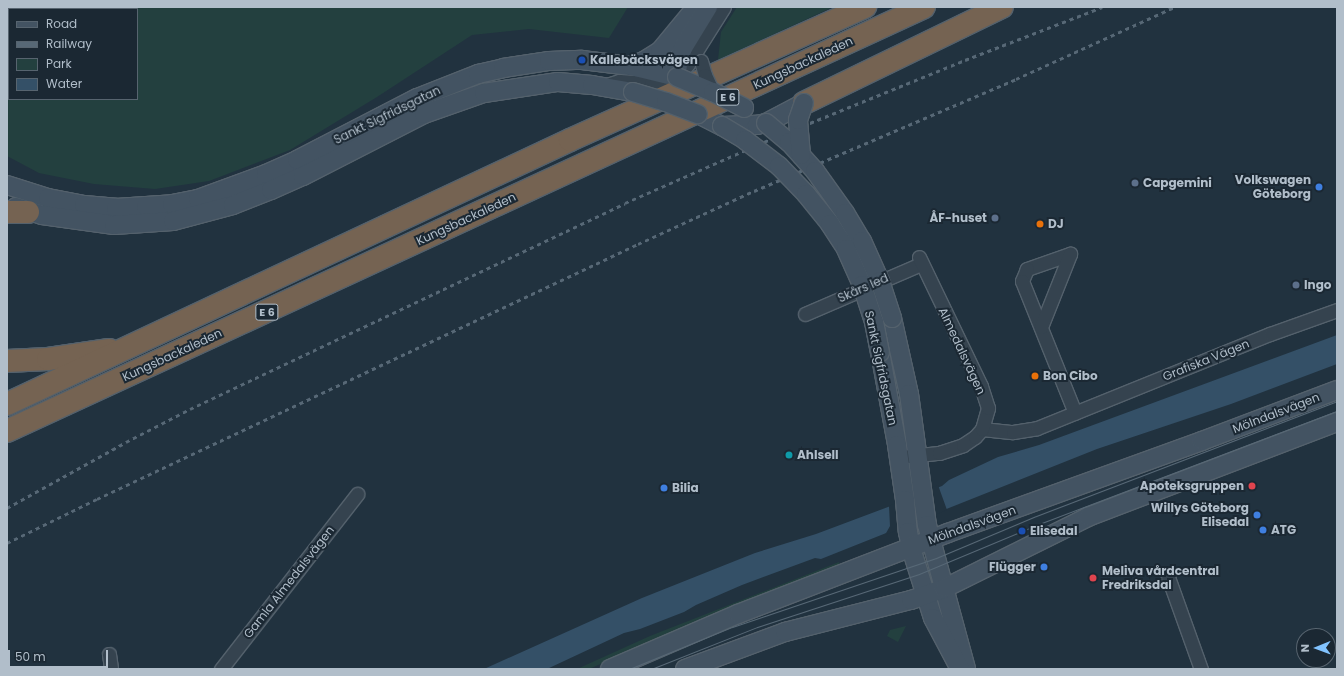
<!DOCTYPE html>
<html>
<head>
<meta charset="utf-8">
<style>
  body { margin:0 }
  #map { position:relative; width:1344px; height:676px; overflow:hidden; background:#21323f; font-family:Poppins,sans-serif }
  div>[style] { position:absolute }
  .green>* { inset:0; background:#23403f }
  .water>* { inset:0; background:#345067 }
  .pier>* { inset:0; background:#21323f }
  .roads { filter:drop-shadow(1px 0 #54616c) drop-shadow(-1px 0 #54616c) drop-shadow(0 1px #54616c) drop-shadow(0 -1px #54616c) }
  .street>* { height:13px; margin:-6.5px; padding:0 6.5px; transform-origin:6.5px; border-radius:6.5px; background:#35434f }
  .secondary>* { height:18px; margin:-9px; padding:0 9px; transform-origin:9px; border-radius:9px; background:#435362 }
  .highway>* { height:22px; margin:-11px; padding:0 11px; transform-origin:11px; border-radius:11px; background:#756352 }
  .tram>* { height:1px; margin:-0.5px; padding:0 0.5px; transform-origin:0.5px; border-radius:0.5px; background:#576876 }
  .rail>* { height:3px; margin-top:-1.5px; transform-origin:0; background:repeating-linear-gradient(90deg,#576876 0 4px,transparent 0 8px) }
  .bridges { filter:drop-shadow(1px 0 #54616c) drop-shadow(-1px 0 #54616c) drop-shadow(0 1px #54616c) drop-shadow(0 -1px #54616c) }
  .street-bridge>* { height:13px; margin:-6.5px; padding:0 6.5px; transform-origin:6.5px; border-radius:6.5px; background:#35434f }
  .secondary-bridge>* { height:18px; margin:-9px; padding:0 9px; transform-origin:9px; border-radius:9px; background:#435362 }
  .dots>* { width:11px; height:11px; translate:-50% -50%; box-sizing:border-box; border:2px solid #1b2833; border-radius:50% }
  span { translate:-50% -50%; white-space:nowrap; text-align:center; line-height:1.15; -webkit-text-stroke:4px #1b2833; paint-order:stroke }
  .shield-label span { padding:1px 3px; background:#1b2833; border:1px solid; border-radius:3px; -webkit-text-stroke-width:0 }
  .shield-label { font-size:11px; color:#b1beca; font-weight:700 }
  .poi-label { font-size:12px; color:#b1beca; font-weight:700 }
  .left { translate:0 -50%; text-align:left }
  .right { translate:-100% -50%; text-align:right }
  .street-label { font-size:12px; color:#b1beca }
  .frame { position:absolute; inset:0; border:8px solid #b1beca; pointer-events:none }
  .legend { position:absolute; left:8px; top:8px; width:130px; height:92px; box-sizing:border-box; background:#1b2833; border:1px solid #57646f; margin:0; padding:5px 7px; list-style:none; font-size:12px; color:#b1beca }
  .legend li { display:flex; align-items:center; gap:8px; height:20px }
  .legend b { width:20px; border:1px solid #57646f }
  .north { position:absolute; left:1296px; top:628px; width:40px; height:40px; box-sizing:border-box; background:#1b2833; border:1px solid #57646f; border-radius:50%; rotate:269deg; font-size:11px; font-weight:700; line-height:16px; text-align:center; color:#b1beca }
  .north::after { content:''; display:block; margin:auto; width:14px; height:18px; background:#81c3ff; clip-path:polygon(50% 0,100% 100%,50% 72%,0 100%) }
  .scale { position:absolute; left:8px; top:650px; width:100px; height:18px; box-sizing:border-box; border:2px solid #b1beca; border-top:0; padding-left:5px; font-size:12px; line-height:14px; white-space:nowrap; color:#b1beca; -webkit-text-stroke:3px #1b2833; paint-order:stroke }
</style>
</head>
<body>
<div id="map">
  <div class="green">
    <i style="clip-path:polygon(evenodd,7px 7px,628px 7px,609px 38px,529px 29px,472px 35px,377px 97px,290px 150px,209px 181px,155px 189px,94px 184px,39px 173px,7px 156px,7px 7px,9px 9px,137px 9px,137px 99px,9px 99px,9px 9px)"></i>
    <i style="clip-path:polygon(737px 7px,833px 7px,718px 60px,721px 32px)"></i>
    <i style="clip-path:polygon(839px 562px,840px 567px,673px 632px,589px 669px,577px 669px,650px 636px)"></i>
    <i style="clip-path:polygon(906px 626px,898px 642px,887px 636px,890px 630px)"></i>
  </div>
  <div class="water">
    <i style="clip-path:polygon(1337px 335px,1337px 364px,1231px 404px,1097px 449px,821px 559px,815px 558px,742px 585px,696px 605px,684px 612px,640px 629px,624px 633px,547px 669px,484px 669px,642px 598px,755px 553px,816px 534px,888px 507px,942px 486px,949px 480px,998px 457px,1039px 445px)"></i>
  </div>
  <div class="pier">
    <i style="clip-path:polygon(938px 485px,947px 510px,885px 535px,890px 526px,889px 506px)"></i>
  </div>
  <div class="roads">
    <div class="street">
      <i style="left:607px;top:85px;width:13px;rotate:-18deg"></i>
      <i style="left:619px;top:81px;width:32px;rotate:4deg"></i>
      <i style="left:651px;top:83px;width:27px;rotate:-13deg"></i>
      <i style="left:677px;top:77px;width:17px;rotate:-50deg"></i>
      <i style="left:688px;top:64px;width:67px;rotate:-57.7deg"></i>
      <i style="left:1070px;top:254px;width:46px;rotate:160.8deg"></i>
      <i style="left:1027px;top:269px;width:13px;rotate:113deg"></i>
      <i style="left:1022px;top:281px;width:142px;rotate:68.1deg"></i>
      <i style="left:805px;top:314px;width:126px;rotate:-23.3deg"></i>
      <i style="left:1041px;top:327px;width:79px;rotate:-68.3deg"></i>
      <i style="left:982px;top:429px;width:31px;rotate:6deg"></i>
      <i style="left:1013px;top:432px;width:24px;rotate:-9deg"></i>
      <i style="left:1037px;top:428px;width:251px;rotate:-22deg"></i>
      <i style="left:1270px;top:334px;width:71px;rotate:-19.7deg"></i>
      <i style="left:909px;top:456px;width:30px;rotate:-6deg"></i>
      <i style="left:939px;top:453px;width:25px;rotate:-18deg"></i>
      <i style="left:963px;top:445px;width:14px;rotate:-34deg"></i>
      <i style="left:975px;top:437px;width:11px;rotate:-49deg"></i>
      <i style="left:982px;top:429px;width:22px;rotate:-74deg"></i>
      <i style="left:988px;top:408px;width:23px;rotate:-108deg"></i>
      <i style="left:981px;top:386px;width:143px;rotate:-115.7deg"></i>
      <i style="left:1168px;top:577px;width:98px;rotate:70.3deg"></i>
      <i style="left:109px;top:654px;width:15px;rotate:82deg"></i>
      <i style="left:221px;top:669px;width:222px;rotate:-52.1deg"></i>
    </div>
    <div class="secondary">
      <i style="left:631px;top:66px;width:14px;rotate:-21deg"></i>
      <i style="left:644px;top:61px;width:19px;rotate:-32deg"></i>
      <i style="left:660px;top:51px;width:52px;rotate:-50.5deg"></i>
      <i style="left:698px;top:114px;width:27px;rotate:27deg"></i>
      <i style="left:722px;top:126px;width:35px;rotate:-2deg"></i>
      <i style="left:757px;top:125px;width:9px;rotate:-13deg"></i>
      <i style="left:766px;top:123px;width:43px;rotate:-27.8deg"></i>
      <i style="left:7px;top:185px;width:43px;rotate:17.6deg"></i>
      <i style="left:48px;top:198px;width:37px;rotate:11deg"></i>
      <i style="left:84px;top:205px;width:32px;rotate:5deg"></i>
      <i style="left:116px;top:208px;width:30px;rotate:-4deg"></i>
      <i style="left:146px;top:206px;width:26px;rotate:-4deg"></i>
      <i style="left:172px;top:204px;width:26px;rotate:-11deg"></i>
      <i style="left:198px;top:199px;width:72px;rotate:-20.2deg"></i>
      <i style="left:266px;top:174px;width:34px;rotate:-24deg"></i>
      <i style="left:297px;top:160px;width:135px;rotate:-27.3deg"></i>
      <i style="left:417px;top:98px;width:66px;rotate:-21.5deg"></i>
      <i style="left:478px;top:74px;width:26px;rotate:-13deg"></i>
      <i style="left:503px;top:68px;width:47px;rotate:-8.7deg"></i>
      <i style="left:549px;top:61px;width:33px;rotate:-2deg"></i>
      <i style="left:582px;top:60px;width:49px;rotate:7deg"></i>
      <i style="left:631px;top:66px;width:47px;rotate:13.4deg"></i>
      <i style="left:677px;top:77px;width:16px;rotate:-86deg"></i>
      <i style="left:678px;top:61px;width:14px;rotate:-69deg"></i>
      <i style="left:683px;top:48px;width:48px;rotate:-58.6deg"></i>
      <i style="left:16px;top:207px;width:27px;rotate:17deg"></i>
      <i style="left:42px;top:215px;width:73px;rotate:7.9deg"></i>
      <i style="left:114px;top:225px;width:59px;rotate:-3.9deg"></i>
      <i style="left:173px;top:221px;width:62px;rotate:-14.9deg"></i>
      <i style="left:233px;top:205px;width:41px;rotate:-21.5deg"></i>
      <i style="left:271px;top:190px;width:35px;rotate:-24deg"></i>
      <i style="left:303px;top:176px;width:136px;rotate:-27.1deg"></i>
      <i style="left:424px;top:114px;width:64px;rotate:-19.3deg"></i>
      <i style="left:484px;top:93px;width:75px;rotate:-8.5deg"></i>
      <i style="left:558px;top:82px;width:34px;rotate:5deg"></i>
      <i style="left:592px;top:85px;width:42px;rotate:9.7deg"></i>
      <i style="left:892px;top:318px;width:78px;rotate:77.4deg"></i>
      <i style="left:909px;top:394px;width:132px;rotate:82.2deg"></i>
      <i style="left:927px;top:525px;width:149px;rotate:74.8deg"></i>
      <i style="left:880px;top:352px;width:95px;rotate:79.6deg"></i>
      <i style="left:897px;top:445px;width:56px;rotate:81.7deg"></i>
      <i style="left:905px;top:500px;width:32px;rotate:85deg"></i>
      <i style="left:908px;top:532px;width:16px;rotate:79deg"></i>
      <i style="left:911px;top:548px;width:73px;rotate:72.6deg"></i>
      <i style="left:933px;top:618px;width:58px;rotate:62.1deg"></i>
      <i style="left:610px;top:669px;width:139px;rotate:-23.3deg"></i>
      <i style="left:738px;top:614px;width:225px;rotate:-21.1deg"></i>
      <i style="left:948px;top:533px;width:270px;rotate:-19.9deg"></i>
      <i style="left:1202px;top:441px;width:144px;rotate:-20.7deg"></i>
      <i style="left:685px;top:669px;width:107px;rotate:-20.3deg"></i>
      <i style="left:785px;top:632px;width:130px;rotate:-14.3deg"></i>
      <i style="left:911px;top:600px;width:36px;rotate:-19deg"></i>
      <i style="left:945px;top:588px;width:160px;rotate:-26.4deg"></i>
      <i style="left:1088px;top:517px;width:267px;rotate:-20.9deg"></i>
    </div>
    <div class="highway">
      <i style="left:804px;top:103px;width:220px;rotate:-25.9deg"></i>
      <i style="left:7px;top:212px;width:21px"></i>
      <i style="left:7px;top:361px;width:41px;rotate:-2.8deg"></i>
      <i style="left:48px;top:359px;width:62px;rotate:-8.4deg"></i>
      <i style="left:7px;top:404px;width:622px;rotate:-25.12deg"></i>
      <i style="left:570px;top:140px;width:324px;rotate:-24.3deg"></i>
      <i style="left:7px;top:431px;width:1010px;rotate:-24.81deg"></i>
    </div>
  </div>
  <div class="tram">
    <i style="left:629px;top:669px;width:111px;rotate:-22.2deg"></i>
    <i style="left:732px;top:627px;width:215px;rotate:-18.7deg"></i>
    <i style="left:936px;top:558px;width:108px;rotate:-22.8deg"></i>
    <i style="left:1036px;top:516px;width:322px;rotate:-20.9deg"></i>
    <i style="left:651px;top:669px;width:114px;rotate:-21.6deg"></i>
    <i style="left:757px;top:627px;width:170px;rotate:-18.1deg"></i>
    <i style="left:919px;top:574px;width:130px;rotate:-22.6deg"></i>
    <i style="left:1039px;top:524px;width:319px;rotate:-20.8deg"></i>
  </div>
  <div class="rail">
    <i style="left:7px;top:508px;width:136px;rotate:-29deg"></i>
    <i style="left:126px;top:442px;width:72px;rotate:-27.3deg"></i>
    <i style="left:190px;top:409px;width:481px;rotate:-25.3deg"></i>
    <i style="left:625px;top:203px;width:162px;rotate:-23.7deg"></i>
    <i style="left:773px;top:138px;width:207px;rotate:-22.1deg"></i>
    <i style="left:965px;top:60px;width:147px;rotate:-21.1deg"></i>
    <i style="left:7px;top:543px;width:100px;rotate:-26.1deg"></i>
    <i style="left:97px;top:499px;width:598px;rotate:-25.24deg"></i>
    <i style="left:638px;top:244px;width:128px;rotate:-24.6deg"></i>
    <i style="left:754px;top:191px;width:285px;rotate:-23.1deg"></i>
    <i style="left:1016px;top:79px;width:175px;rotate:-24.4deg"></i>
  </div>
  <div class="bridges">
    <div class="street-bridge">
      <i style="left:701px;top:61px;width:15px;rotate:74deg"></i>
      <i style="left:705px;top:75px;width:19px;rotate:65deg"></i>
    </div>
    <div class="secondary-bridge">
      <i style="left:677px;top:77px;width:39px;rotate:23deg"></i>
      <i style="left:713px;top:92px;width:35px;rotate:27deg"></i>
      <i style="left:633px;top:92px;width:34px;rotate:17deg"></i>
      <i style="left:666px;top:102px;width:34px;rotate:21deg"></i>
      <i style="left:766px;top:123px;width:30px;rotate:40deg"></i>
      <i style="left:789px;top:142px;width:39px;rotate:48deg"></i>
      <i style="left:815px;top:171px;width:52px;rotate:54.5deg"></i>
      <i style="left:845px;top:213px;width:33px;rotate:59deg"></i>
      <i style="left:862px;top:241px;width:44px;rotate:65.8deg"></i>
      <i style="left:880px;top:281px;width:39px;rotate:72deg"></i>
      <i style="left:722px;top:126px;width:27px;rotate:31deg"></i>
      <i style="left:745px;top:140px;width:43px;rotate:37.4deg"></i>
      <i style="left:779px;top:166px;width:39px;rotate:46deg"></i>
      <i style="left:806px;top:194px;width:38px;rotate:51deg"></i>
      <i style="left:830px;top:224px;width:30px;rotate:57deg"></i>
      <i style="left:846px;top:249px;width:39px;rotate:66deg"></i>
      <i style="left:862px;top:285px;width:39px;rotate:72deg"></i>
      <i style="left:874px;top:322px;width:31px;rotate:79deg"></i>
      <i style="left:801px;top:155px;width:35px;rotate:-95deg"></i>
      <i style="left:798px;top:120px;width:18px;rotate:-71deg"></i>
    </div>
  </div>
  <div class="dots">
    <i style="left:582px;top:60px;background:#1a4fb4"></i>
    <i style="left:1135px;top:183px;background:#5c6f8a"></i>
    <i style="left:1319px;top:187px;background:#3f7fe0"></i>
    <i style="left:995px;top:218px;background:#5c6f8a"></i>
    <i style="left:1040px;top:224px;background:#e8710a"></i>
    <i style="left:1296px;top:285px;background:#5c6f8a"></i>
    <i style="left:1035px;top:376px;background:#e8710a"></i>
    <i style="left:789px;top:455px;background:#0f9aa8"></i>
    <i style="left:1252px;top:486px;background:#e0444e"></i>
    <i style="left:664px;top:488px;background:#3f7fe0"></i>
    <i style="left:1257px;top:515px;background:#3f7fe0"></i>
    <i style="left:1263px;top:530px;background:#3f7fe0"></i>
    <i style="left:1022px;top:531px;background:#1a4fb4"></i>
    <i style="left:1044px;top:567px;background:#3f7fe0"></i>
    <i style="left:1093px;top:578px;background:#e0444e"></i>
  </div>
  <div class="shield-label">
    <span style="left:728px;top:97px">E 6</span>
    <span style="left:267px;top:312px">E 6</span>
  </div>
  <div class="poi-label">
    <span class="left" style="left:590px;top:60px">Kallebäcksvägen</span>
    <span class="right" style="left:1311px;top:187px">Volkswagen<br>Göteborg</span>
    <span class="left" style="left:1143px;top:183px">Capgemini</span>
    <span class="right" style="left:987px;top:218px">ÅF-huset</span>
    <span class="left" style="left:1048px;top:224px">DJ</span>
    <span class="left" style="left:1304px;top:285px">Ingo</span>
    <span class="left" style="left:1043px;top:376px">Bon Cibo</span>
    <span class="left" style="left:797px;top:455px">Ahlsell</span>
    <span class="right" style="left:1244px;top:486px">Apoteksgruppen</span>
    <span class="left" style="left:672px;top:488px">Bilia</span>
    <span class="right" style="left:1249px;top:515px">Willys Göteborg<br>Elisedal</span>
    <span class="left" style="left:1271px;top:530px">ATG</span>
    <span class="left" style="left:1030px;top:531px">Elisedal</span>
    <span class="right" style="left:1036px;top:567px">Flügger</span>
    <span class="left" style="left:1102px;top:578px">Meliva vårdcentral<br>Fredriksdal</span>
  </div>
  <div class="street-label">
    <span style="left:803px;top:63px;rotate:-25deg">Kungsbackaleden</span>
    <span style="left:387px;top:115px;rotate:-26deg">Sankt Sigfridsgatan</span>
    <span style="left:466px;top:219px;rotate:-25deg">Kungsbackaleden</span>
    <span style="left:863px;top:288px;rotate:-24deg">Skårs led</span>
    <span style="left:962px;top:351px;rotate:65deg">Almedalsvägen</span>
    <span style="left:172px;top:355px;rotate:-25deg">Kungsbackaleden</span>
    <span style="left:1206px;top:360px;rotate:-22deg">Grafiska Vägen</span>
    <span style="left:881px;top:368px;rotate:78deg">Sankt Sigfridsgatan</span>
    <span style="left:1276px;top:413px;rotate:-21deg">Mölndalsvägen</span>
    <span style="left:972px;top:525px;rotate:-20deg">Mölndalsvägen</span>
    <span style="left:289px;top:582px;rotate:-52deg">Gamla Almedalsvägen</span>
  </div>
  <div class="frame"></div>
  <ul class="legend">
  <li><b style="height:5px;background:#435362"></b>Road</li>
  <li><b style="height:5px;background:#576876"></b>Railway</li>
  <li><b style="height:11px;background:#23403f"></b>Park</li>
  <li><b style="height:11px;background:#345067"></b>Water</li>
  </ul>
  <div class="north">N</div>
  <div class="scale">50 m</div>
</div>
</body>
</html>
